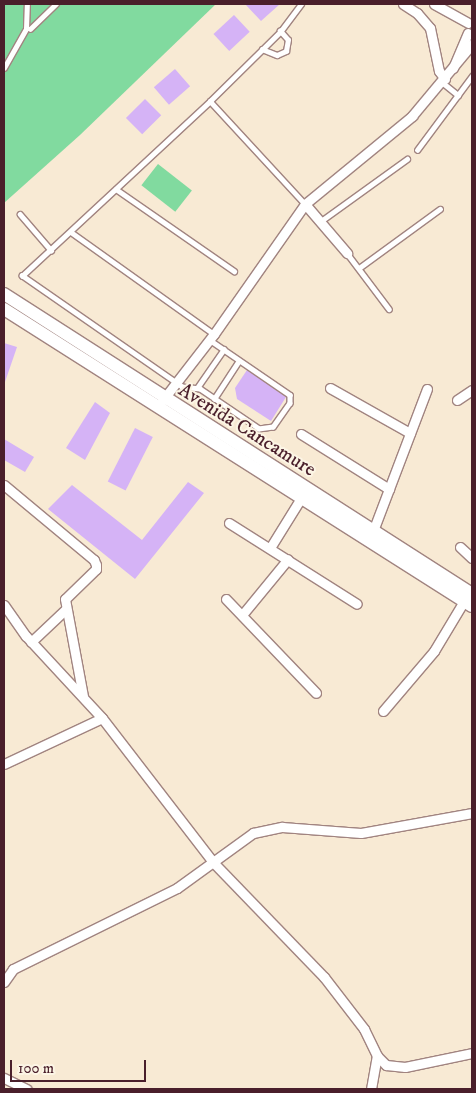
<!DOCTYPE html>
<html>
<head>
<meta charset="utf-8">
<style>
  body { margin:0 }
  #map { position:relative; width:476px; height:1093px; overflow:hidden; background:#f8ead4; font-family:"IM FELL DW Pica",serif }
  div>[style] { position:absolute }
  .green>* { inset:0; background:#81da9f; transform-origin:0 0 }
  .building>* { inset:0; background:#d5b3f6; transform-origin:0 0 }
  .roads { filter:drop-shadow(1px 0 #a18480) drop-shadow(-1px 0 #a18480) drop-shadow(0 1px #a18480) drop-shadow(0 -1px #a18480) }
  .service>* { height:4.5px; margin:-2.25px; padding:0 2.25px; transform-origin:2.25px; border-radius:2.25px; background:#fff }
  .minor>* { height:9px; margin:-4.5px; padding:0 4.5px; transform-origin:4.5px; border-radius:4.5px; background:#fff }
  .secondary>* { height:12px; margin:-6px; padding:0 6px; transform-origin:6px; border-radius:6px; background:#fff }
  span { translate:-50% -50%; white-space:nowrap; text-align:center; line-height:1.15; -webkit-text-stroke:4px #fcf5e5; paint-order:stroke }
  .street-label { font-size:20px; color:#4a1f2b }
  .frame { position:absolute; inset:0; border:5px solid #4a1f2b; pointer-events:none }
  .scale { position:absolute; left:10px; top:1060px; width:136px; height:22px; box-sizing:border-box; border:2px solid #4a1f2b; border-top:0; padding-left:6px; font-size:15px; line-height:18px; white-space:nowrap; color:#4a1f2b; -webkit-text-stroke:4px #fcf5e5; paint-order:stroke }
</style>
</head>
<body>
<div id="map">
  <div class="green">
    <i style="clip-path:polygon(4px 4px,216px 4px,80px 135px,4px 203px)"></i>
    <i style="left:158px;top:164px;width:43px;height:27px;rotate:38deg"></i>
  </div>
  <div class="building">
    <i style="clip-path:polygon(245px 4px,280px 4px,261px 21px)"></i>
    <i style="left:234px;top:15px;width:23px;height:28px;rotate:47deg"></i>
    <i style="left:175px;top:69px;width:23px;height:28px;rotate:49deg"></i>
    <i style="left:145px;top:99px;width:23px;height:27px;rotate:45deg"></i>
    <i style="clip-path:polygon(4px 343px,17px 347px,5px 382px,4px 382px)"></i>
    <i style="clip-path:polygon(247px 370px,286px 397px,271px 421px,237px 399px,235px 388px)"></i>
    <i style="clip-path:polygon(95px 402px,110px 413px,85px 460px,66px 448px)"></i>
    <i style="left:135px;top:428px;width:20px;height:60px;rotate:27deg"></i>
    <i style="clip-path:polygon(4px 439px,34px 457px,25px 472px,4px 460px)"></i>
    <i style="clip-path:polygon(188px 482px,204px 493px,135px 579px,48px 509px,72px 485px,142px 540px)"></i>
  </div>
  <div class="roads">
    <div class="service">
      <i style="left:26px;top:29px;width:4px"></i>
      <i style="left:30px;top:29px;width:36px;rotate:-44deg"></i>
      <i style="left:262px;top:49px;width:16px;rotate:22deg"></i>
      <i style="left:277px;top:55px;width:10px;rotate:-24deg"></i>
      <i style="left:286px;top:51px;width:11px;rotate:-80deg"></i>
      <i style="left:288px;top:40px;width:12px;rotate:-132deg"></i>
      <i style="left:4px;top:68px;width:45px;rotate:-60.6deg"></i>
      <i style="left:26px;top:29px;width:25px;rotate:-88deg"></i>
      <i style="left:442px;top:82px;width:21px;rotate:39deg"></i>
      <i style="left:210px;top:101px;width:140px;rotate:47.3deg"></i>
      <i style="left:417px;top:150px;width:92px;rotate:-53.4deg"></i>
      <i style="left:116px;top:189px;width:144px;rotate:34.8deg"></i>
      <i style="left:20px;top:214px;width:48px;rotate:49.3deg"></i>
      <i style="left:321px;top:221px;width:106px;rotate:-35.8deg"></i>
      <i style="left:71px;top:232px;width:176px;rotate:35.5deg"></i>
      <i style="left:347px;top:253px;width:70px;rotate:53.1deg"></i>
      <i style="left:359px;top:268px;width:100px;rotate:-36.1deg"></i>
      <i style="left:210px;top:340px;width:97px;rotate:34.5deg"></i>
      <i style="left:290px;top:395px;width:8px;rotate:90deg"></i>
      <i style="left:290px;top:403px;width:29px;rotate:125deg"></i>
      <i style="left:273px;top:427px;width:14px;rotate:172deg"></i>
      <i style="left:259px;top:429px;width:71px;rotate:-145.9deg"></i>
      <i style="left:200px;top:389px;width:18px;rotate:-174deg"></i>
      <i style="left:182px;top:387px;width:195px;rotate:-145.2deg"></i>
      <i style="left:22px;top:276px;width:257px;rotate:-42.9deg"></i>
      <i style="left:210px;top:101px;width:98px;rotate:-44.6deg"></i>
      <i style="left:280px;top:32px;width:35px;rotate:-53deg"></i>
      <i style="left:197px;top:388px;width:47px;rotate:-55.3deg"></i>
      <i style="left:214px;top:399px;width:44px;rotate:-57deg"></i>
    </div>
    <div class="minor">
      <i style="left:403px;top:4px;width:17px;rotate:33deg"></i>
      <i style="left:417px;top:13px;width:20px;rotate:49deg"></i>
      <i style="left:430px;top:28px;width:44px;rotate:78.2deg"></i>
      <i style="left:439px;top:71px;width:10px;rotate:53deg"></i>
      <i style="left:434px;top:4px;width:39px;rotate:29deg"></i>
      <i style="left:453px;top:68px;width:38px;rotate:-67deg"></i>
      <i style="left:305px;top:204px;width:65px;rotate:49.4deg"></i>
      <i style="left:330px;top:388px;width:92px;rotate:29.4deg"></i>
      <i style="left:457px;top:400px;width:18px;rotate:-34deg"></i>
      <i style="left:162px;top:401px;width:85px;rotate:-52.2deg"></i>
      <i style="left:214px;top:334px;width:159px;rotate:-55deg"></i>
      <i style="left:305px;top:204px;width:139px;rotate:-39.4deg"></i>
      <i style="left:412px;top:116px;width:94px;rotate:-50.2deg"></i>
      <i style="left:301px;top:434px;width:104px;rotate:32deg"></i>
      <i style="left:4px;top:485px;width:117px;rotate:39.8deg"></i>
      <i style="left:94px;top:560px;width:5px;rotate:68deg"></i>
      <i style="left:96px;top:565px;width:4px;rotate:90deg"></i>
      <i style="left:96px;top:569px;width:43px;rotate:135.9deg"></i>
      <i style="left:65px;top:599px;width:99px;rotate:79.5deg"></i>
      <i style="left:229px;top:523px;width:151px;rotate:32.3deg"></i>
      <i style="left:373px;top:531px;width:152px;rotate:-69.2deg"></i>
      <i style="left:460px;top:547px;width:16px;rotate:43deg"></i>
      <i style="left:270px;top:548px;width:59px;rotate:-58.2deg"></i>
      <i style="left:226px;top:599px;width:130px;rotate:46.2deg"></i>
      <i style="left:4px;top:605px;width:38px;rotate:55deg"></i>
      <i style="left:26px;top:636px;width:112px;rotate:47.2deg"></i>
      <i style="left:102px;top:718px;width:180px;rotate:52.4deg"></i>
      <i style="left:212px;top:861px;width:161px;rotate:46deg"></i>
      <i style="left:324px;top:977px;width:66px;rotate:52.4deg"></i>
      <i style="left:364px;top:1029px;width:30px;rotate:64deg"></i>
      <i style="left:377px;top:1056px;width:13px;rotate:45deg"></i>
      <i style="left:386px;top:1065px;width:19px;rotate:6deg"></i>
      <i style="left:405px;top:1067px;width:68px;rotate:-11.8deg"></i>
      <i style="left:242px;top:615px;width:72px;rotate:-50.6deg"></i>
      <i style="left:31px;top:642px;width:48px;rotate:-43.3deg"></i>
      <i style="left:383px;top:711px;width:79px;rotate:-49.6deg"></i>
      <i style="left:434px;top:651px;width:58px;rotate:-59deg"></i>
      <i style="left:4px;top:764px;width:108px;rotate:-25.1deg"></i>
      <i style="left:4px;top:982px;width:16px;rotate:-55deg"></i>
      <i style="left:13px;top:969px;width:183px;rotate:-26.3deg"></i>
      <i style="left:177px;top:888px;width:94px;rotate:-35.9deg"></i>
      <i style="left:253px;top:833px;width:30px;rotate:-12deg"></i>
      <i style="left:282px;top:827px;width:79px;rotate:4.3deg"></i>
      <i style="left:361px;top:833px;width:113px;rotate:-10.2deg"></i>
      <i style="left:4px;top:1078px;width:25px;rotate:26deg"></i>
      <i style="left:371px;top:1089px;width:34px;rotate:-80deg"></i>
    </div>
    <div class="secondary">
      <i style="left:4px;top:294px;width:556px;rotate:32.66deg"></i>
      <i style="left:4px;top:309px;width:554px;rotate:32.4deg"></i>
    </div>
  </div>
  <div class="street-label">
    <span style="left:247px;top:430px;rotate:32deg">Avenida Cancamure</span>
  </div>
  <div class="frame"></div>
  <div class="scale">100 m</div>
</div>
</body>
</html>
